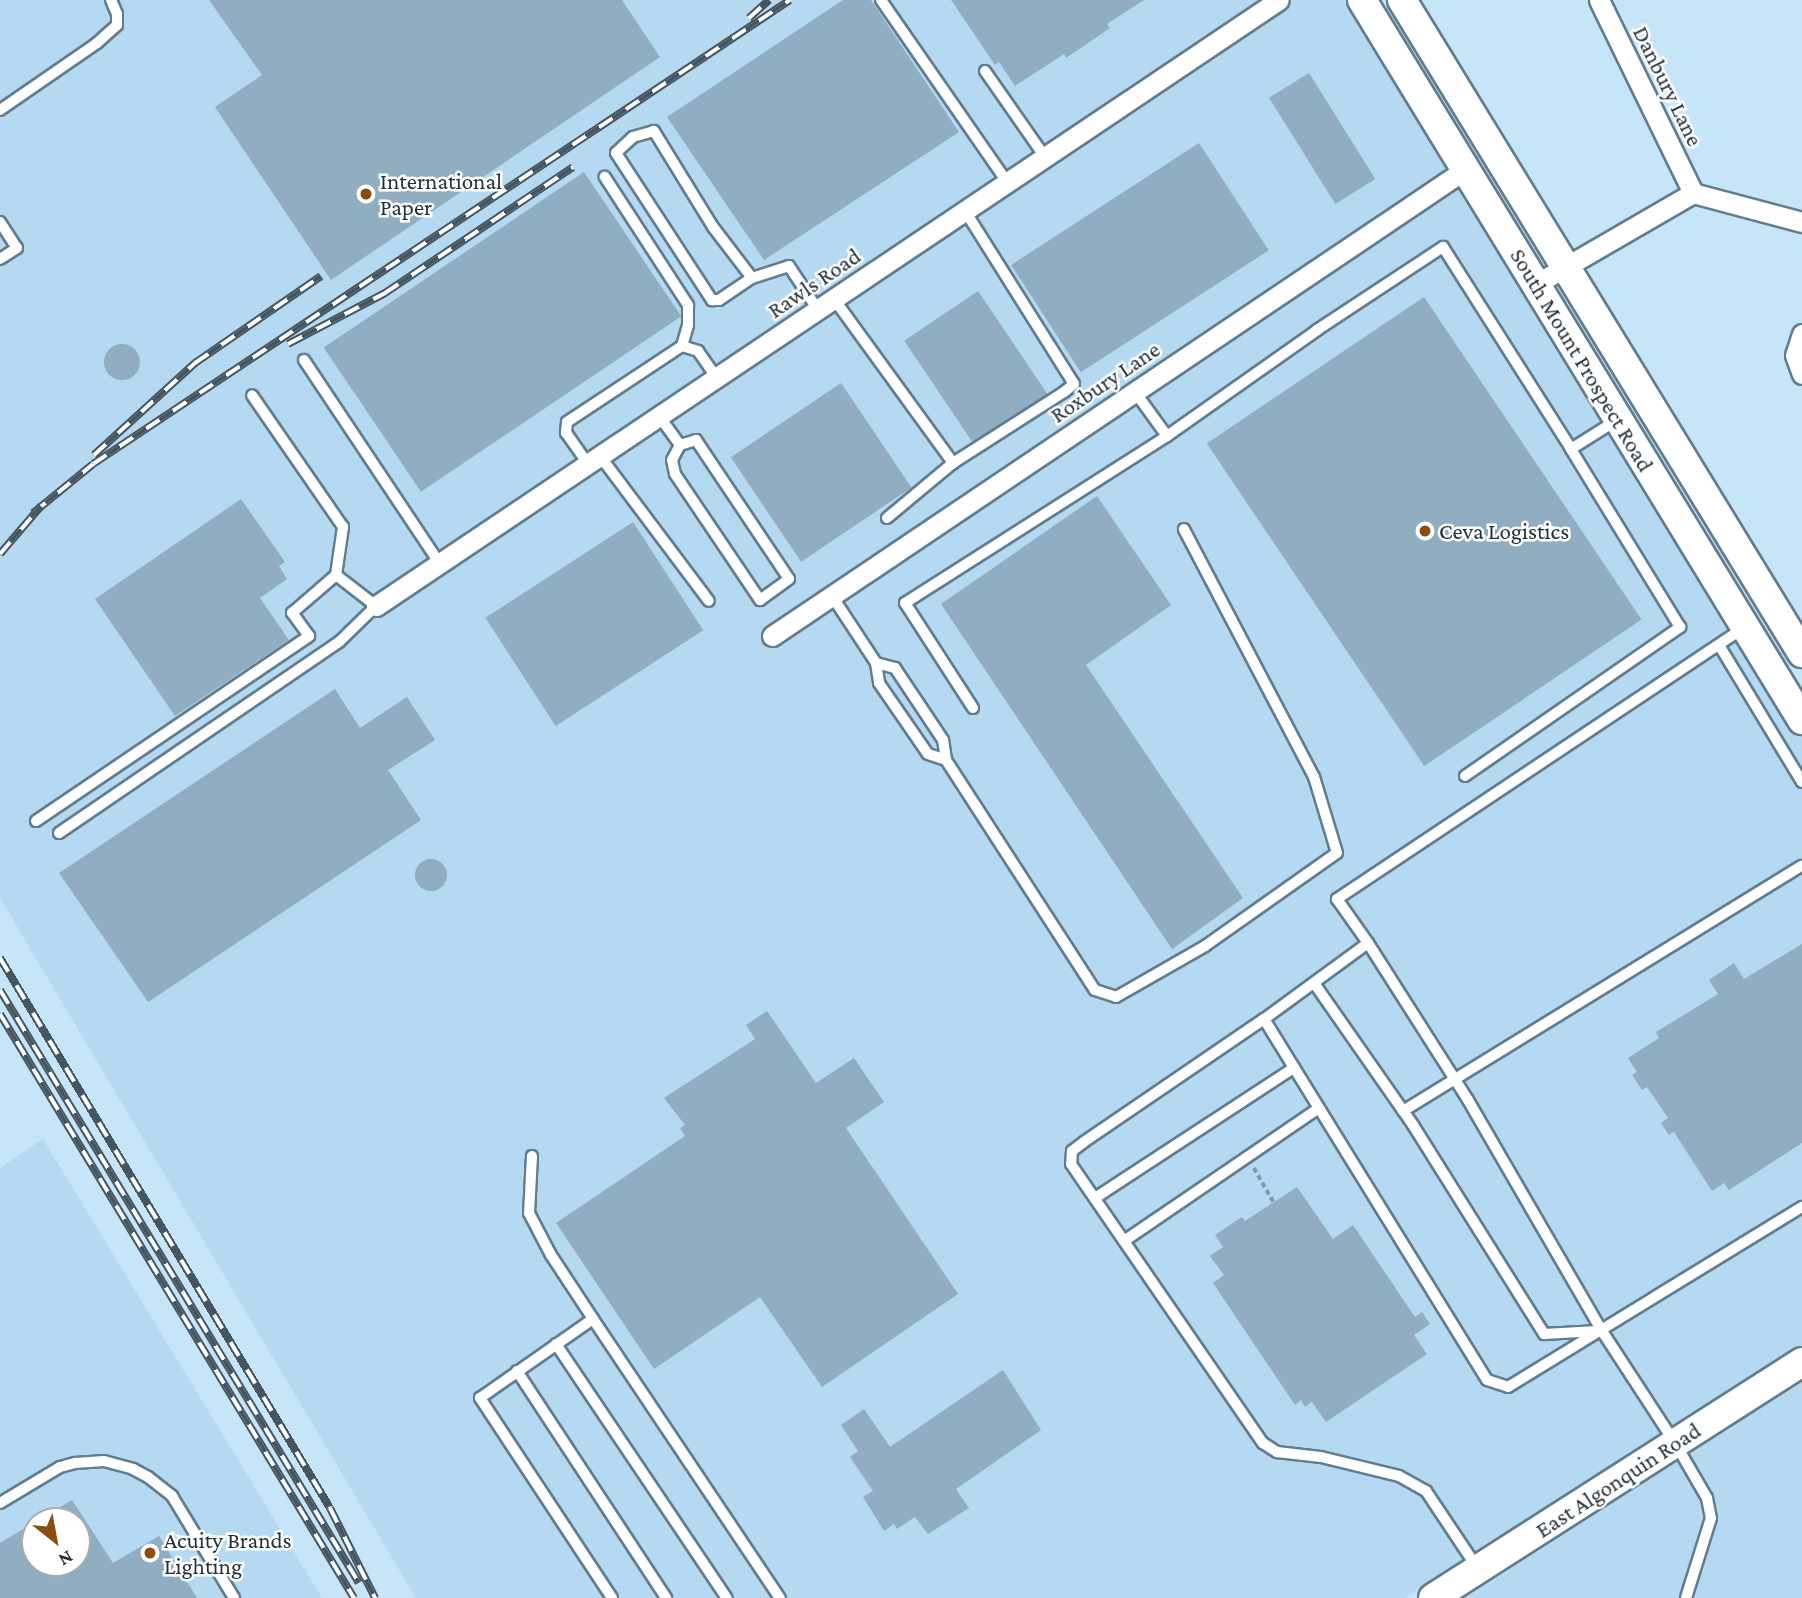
<!DOCTYPE html>
<html>
<head>
<meta charset="utf-8">
<style>
  body { margin:0 }
  #map { position:relative; width:1802px; height:1598px; overflow:hidden; background:#c7e5f9; font-family:"Crimson Pro",serif }
  div>[style] { position:absolute }
  .built>* { inset:0; background:#b4d9f1 }
  .building>* { inset:0; background:#90adc1; transform-origin:0 0 }
  .round { border-radius:50% }
  .path>* { height:3.5px; margin-top:-1.75px; transform-origin:0; background:repeating-linear-gradient(90deg,#8399a8 0 5px,transparent 0 8.5px) }
  .roads { filter:drop-shadow(2px 0 #617d8f) drop-shadow(-2px 0 #617d8f) drop-shadow(0 2px #617d8f) drop-shadow(0 -2px #617d8f) }
  .lane>* { height:10px; margin:-5px; padding:0 5px; transform-origin:5px; border-radius:5px; background:#fff }
  .street>* { height:19px; margin:-9.5px; padding:0 9.5px; transform-origin:9.5px; border-radius:9.5px; background:#fff }
  .secondary>* { height:28px; margin:-14px; padding:0 14px; transform-origin:14px; border-radius:14px; background:#fff }
  .rail>* { height:8px; margin-top:-4px; transform-origin:0; background:repeating-linear-gradient(90deg,#fff 0 16px,#465660 0 32px); box-sizing:border-box; border-block:2px solid #465660 }
  .dots>* { width:19px; height:19px; translate:-50% -50%; box-sizing:border-box; border:4px solid #fff; border-radius:50% }
  span { translate:-50% -50%; white-space:nowrap; text-align:center; line-height:1.15; -webkit-text-stroke:5px #fff; paint-order:stroke }
  .street-label { font-size:23px; color:#253139 }
  .poi-label { font-size:23px; color:#253139 }
  .left { translate:0 -50%; text-align:left }
  .north { position:absolute; left:21px; top:1507px; width:70px; height:70px; box-sizing:border-box; background:#fff; border:2px solid #a8adb0; border-radius:50%; rotate:149deg; font-size:19px; font-weight:700; line-height:28px; text-align:center; color:#253139 }
  .north::after { content:''; display:block; margin:auto; width:24px; height:32px; background:#8a4c0f; clip-path:polygon(50% 0,100% 100%,50% 72%,0 100%) }
</style>
</head>
<body>
<div id="map">
  <div class="built">
    <i style="clip-path:polygon(0 0,1352px 0,1802px 735px,1802px 1345px,1405px 1598px,416px 1598px,0 898px)"></i>
    <i style="clip-path:polygon(evenodd,43px 1139px,322px 1598px,0 1598px,0 1168px,43px 1139px,35px 1521px,77px 1521px,77px 1563px,35px 1563px,35px 1521px)"></i>
    <i style="clip-path:polygon(1802px 1381px,1802px 1598px,1466px 1598px)"></i>
  </div>
  <div class="building">
    <i style="clip-path:polygon(209px 0,622px 0,660px 57px,331px 280px,215px 107px,262px 75px)"></i>
    <i style="clip-path:polygon(843px 0,871px 0,959px 132px,764px 260px,667px 117px)"></i>
    <i style="clip-path:polygon(951px 0,1144px 0,1107px 24px,1110px 28px,1066px 58px,1064px 54px,1015px 86px,999px 62px,995px 65px)"></i>
    <i style="left:1309px;top:73px;width:125px;height:47px;rotate:58deg"></i>
    <i style="left:1199px;top:143px;width:128px;height:224px;rotate:57deg"></i>
    <i style="left:584px;top:172px;width:174px;height:314px;rotate:56deg"></i>
    <i style="left:978px;top:291px;width:125px;height:89px;rotate:56deg"></i>
    <i style="left:1424px;top:297px;width:389px;height:262px;rotate:56deg"></i>
    <i class="round" style="left:104px;top:344px;width:36px;height:36px"></i>
    <i style="left:841px;top:383px;width:126px;height:133px;rotate:56deg"></i>
    <i style="clip-path:polygon(1097px 496px,1171px 605px,1086px 665px,1243px 898px,1172px 949px,941px 604px)"></i>
    <i style="clip-path:polygon(241px 499px,285px 562px,279px 566px,287px 579px,260px 598px,289px 640px,175px 716px,95px 599px)"></i>
    <i style="left:633px;top:522px;width:129px;height:176px;rotate:57deg"></i>
    <i style="clip-path:polygon(335px 689px,360px 728px,407px 697px,435px 740px,388px 770px,421px 820px,148px 1002px,59px 873px)"></i>
    <i class="round" style="left:415px;top:859px;width:32px;height:32px"></i>
    <i style="clip-path:polygon(1802px 944px,1802px 1143px,1729px 1190px,1724px 1183px,1712px 1191px,1674px 1132px,1669px 1135px,1661px 1123px,1668px 1118px,1647px 1087px,1642px 1090px,1632px 1075px,1637px 1072px,1628px 1058px,1659px 1038px,1656px 1032px,1718px 994px,1709px 980px,1734px 963px,1744px 979px)"></i>
    <i style="clip-path:polygon(767px 1011px,816px 1083px,854px 1058px,884px 1102px,846px 1128px,958px 1294px,822px 1387px,760px 1297px,654px 1369px,556px 1223px,685px 1136px,680px 1128px,685px 1125px,664px 1098px,755px 1039px,746px 1025px)"></i>
    <i style="clip-path:polygon(1297px 1187px,1333px 1239px,1353px 1225px,1415px 1317px,1422px 1312px,1430px 1324px,1414px 1335px,1427px 1354px,1326px 1422px,1312px 1402px,1305px 1407px,1301px 1400px,1295px 1405px,1213px 1283px,1224px 1275px,1210px 1256px,1223px 1247px,1215px 1235px,1242px 1217px,1245px 1221px)"></i>
    <i style="clip-path:polygon(1003px 1370px,1041px 1430px,956px 1489px,969px 1508px,928px 1534px,915px 1517px,897px 1529px,894px 1524px,884px 1531px,863px 1497px,873px 1491px,850px 1457px,858px 1451px,841px 1425px,864px 1409px,890px 1447px)"></i>
    <i style="clip-path:polygon(72px 1500px,113px 1563px,159px 1536px,197px 1598px,0 1598px,0 1543px,35px 1522px,35px 1563px,77px 1563px,77px 1521px,37px 1521px)"></i>
  </div>
  <div class="path">
    <i style="left:1254px;top:1168px;width:39px;rotate:60deg"></i>
  </div>
  <div class="roads">
    <div class="lane">
      <i style="left:881px;top:0;width:221px;rotate:55.3deg"></i>
      <i style="left:985px;top:71px;width:105px;rotate:55.1deg"></i>
      <i style="left:0;top:110px;width:118px;rotate:-34.6deg"></i>
      <i style="left:97px;top:43px;width:27px;rotate:-42deg"></i>
      <i style="left:117px;top:25px;width:11px;rotate:-90deg"></i>
      <i style="left:117px;top:14px;width:15px;rotate:-113deg"></i>
      <i style="left:0;top:222px;width:31px;rotate:57deg"></i>
      <i style="left:17px;top:248px;width:20px;rotate:147deg"></i>
      <i style="left:752px;top:278px;width:64px;rotate:-127.4deg"></i>
      <i style="left:713px;top:227px;width:113px;rotate:-121.6deg"></i>
      <i style="left:654px;top:131px;width:22px;rotate:164deg"></i>
      <i style="left:633px;top:137px;width:23px;rotate:137deg"></i>
      <i style="left:616px;top:153px;width:176px;rotate:56.9deg"></i>
      <i style="left:712px;top:300px;width:7px"></i>
      <i style="left:719px;top:300px;width:40px;rotate:-34deg"></i>
      <i style="left:752px;top:278px;width:39px;rotate:-18deg"></i>
      <i style="left:789px;top:266px;width:53px;rotate:56.6deg"></i>
      <i style="left:834px;top:299px;width:203px;rotate:54deg"></i>
      <i style="left:953px;top:463px;width:132px;rotate:-32.6deg"></i>
      <i style="left:1064px;top:392px;width:13px;rotate:-39deg"></i>
      <i style="left:1074px;top:384px;width:204px;rotate:-122.2deg"></i>
      <i style="left:682px;top:346px;width:17px;rotate:17deg"></i>
      <i style="left:698px;top:351px;width:33px;rotate:55deg"></i>
      <i style="left:304px;top:360px;width:245px;rotate:56.3deg"></i>
      <i style="left:659px;top:416px;width:36px;rotate:54deg"></i>
      <i style="left:1167px;top:436px;width:184px;rotate:-35.2deg"></i>
      <i style="left:1317px;top:330px;width:151px;rotate:-33.4deg"></i>
      <i style="left:1443px;top:247px;width:239px;rotate:57.6deg"></i>
      <i style="left:1571px;top:449px;width:54px;rotate:-32.2deg"></i>
      <i style="left:696px;top:440px;width:167px;rotate:56.2deg"></i>
      <i style="left:789px;top:579px;width:36px;rotate:144deg"></i>
      <i style="left:760px;top:600px;width:152px;rotate:-124deg"></i>
      <i style="left:675px;top:474px;width:14px;rotate:-102deg"></i>
      <i style="left:672px;top:460px;width:17px;rotate:-62deg"></i>
      <i style="left:680px;top:445px;width:17px;rotate:-17deg"></i>
      <i style="left:600px;top:456px;width:181px;rotate:53.1deg"></i>
      <i style="left:588px;top:464px;width:38px;rotate:-125deg"></i>
      <i style="left:566px;top:433px;width:11px;rotate:-85deg"></i>
      <i style="left:567px;top:422px;width:138px;rotate:-33.5deg"></i>
      <i style="left:682px;top:346px;width:22px;rotate:-74deg"></i>
      <i style="left:688px;top:325px;width:20px;rotate:-90deg"></i>
      <i style="left:688px;top:305px;width:153px;rotate:-123deg"></i>
      <i style="left:887px;top:518px;width:86px;rotate:-39.8deg"></i>
      <i style="left:832px;top:596px;width:80px;rotate:56.7deg"></i>
      <i style="left:876px;top:663px;width:20px;rotate:81deg"></i>
      <i style="left:879px;top:683px;width:86px;rotate:55.4deg"></i>
      <i style="left:928px;top:754px;width:19px;rotate:18deg"></i>
      <i style="left:1742px;top:629px;width:487px;rotate:146.3deg"></i>
      <i style="left:1337px;top:899px;width:54px;rotate:54.8deg"></i>
      <i style="left:1368px;top:943px;width:129px;rotate:143.8deg"></i>
      <i style="left:1264px;top:1019px;width:424px;rotate:58.3deg"></i>
      <i style="left:1487px;top:1380px;width:22px;rotate:18deg"></i>
      <i style="left:1508px;top:1387px;width:345px;rotate:-31.5deg"></i>
      <i style="left:1719px;top:645px;width:160px;rotate:58.8deg"></i>
      <i style="left:876px;top:663px;width:20px;rotate:15deg"></i>
      <i style="left:895px;top:668px;width:87px;rotate:56.3deg"></i>
      <i style="left:943px;top:740px;width:20px;rotate:81deg"></i>
      <i style="left:946px;top:760px;width:274px;rotate:57.1deg"></i>
      <i style="left:1095px;top:990px;width:22px;rotate:18deg"></i>
      <i style="left:1116px;top:997px;width:103px;rotate:-29.8deg"></i>
      <i style="left:1205px;top:946px;width:161px;rotate:-35.2deg"></i>
      <i style="left:1337px;top:853px;width:79px;rotate:-106.8deg"></i>
      <i style="left:1314px;top:777px;width:280px;rotate:-117.7deg"></i>
      <i style="left:973px;top:708px;width:125px;rotate:-122.9deg"></i>
      <i style="left:905px;top:603px;width:311px;rotate:-32.5deg"></i>
      <i style="left:1167px;top:436px;width:54px;rotate:-126deg"></i>
      <i style="left:1465px;top:776px;width:262px;rotate:-34.7deg"></i>
      <i style="left:1680px;top:627px;width:209px;rotate:-121.5deg"></i>
      <i style="left:36px;top:821px;width:330px;rotate:-34.1deg"></i>
      <i style="left:309px;top:636px;width:29px;rotate:-126deg"></i>
      <i style="left:292px;top:613px;width:58px;rotate:-40.8deg"></i>
      <i style="left:59px;top:833px;width:339px;rotate:-34.3deg"></i>
      <i style="left:339px;top:642px;width:52px;rotate:-44.2deg"></i>
      <i style="left:376px;top:606px;width:51px;rotate:-142.2deg"></i>
      <i style="left:336px;top:575px;width:49px;rotate:-81.7deg"></i>
      <i style="left:343px;top:527px;width:160px;rotate:-124.6deg"></i>
      <i style="left:1368px;top:943px;width:186px;rotate:57.5deg"></i>
      <i style="left:1468px;top:1100px;width:267px;rotate:59.9deg"></i>
      <i style="left:1602px;top:1331px;width:134px;rotate:56.9deg"></i>
      <i style="left:1675px;top:1443px;width:64px;rotate:59.8deg"></i>
      <i style="left:1707px;top:1498px;width:20px;rotate:79deg"></i>
      <i style="left:1711px;top:1518px;width:84px;rotate:107.4deg"></i>
      <i style="left:1314px;top:983px;width:173px;rotate:55.1deg"></i>
      <i style="left:1413px;top:1125px;width:247px;rotate:57.9deg"></i>
      <i style="left:1544px;top:1334px;width:54px;rotate:-3.2deg"></i>
      <i style="left:1264px;top:1019px;width:218px;rotate:145.7deg"></i>
      <i style="left:1084px;top:1142px;width:15px;rotate:143deg"></i>
      <i style="left:1072px;top:1151px;width:13px;rotate:94deg"></i>
      <i style="left:1071px;top:1164px;width:339px;rotate:55.5deg"></i>
      <i style="left:1263px;top:1443px;width:17px;rotate:33deg"></i>
      <i style="left:1277px;top:1452px;width:44px;rotate:6.5deg"></i>
      <i style="left:1321px;top:1457px;width:80px;rotate:13.7deg"></i>
      <i style="left:1399px;top:1476px;width:31px;rotate:29deg"></i>
      <i style="left:1426px;top:1491px;width:90px;rotate:56.3deg"></i>
      <i style="left:1403px;top:1111px;width:468px;rotate:-31.6deg"></i>
      <i style="left:532px;top:1156px;width:57px;rotate:93deg"></i>
      <i style="left:529px;top:1213px;width:47px;rotate:62.4deg"></i>
      <i style="left:551px;top:1255px;width:77px;rotate:56.7deg"></i>
      <i style="left:1095px;top:1198px;width:238px;rotate:-33.2deg"></i>
      <i style="left:1124px;top:1241px;width:236px;rotate:-34.3deg"></i>
      <i style="left:556px;top:1344px;width:306px;rotate:56.1deg"></i>
      <i style="left:517px;top:1371px;width:272px;rotate:56.7deg"></i>
      <i style="left:0;top:1503px;width:70px;rotate:-31deg"></i>
      <i style="left:60px;top:1467px;width:16px;rotate:-15deg"></i>
      <i style="left:75px;top:1463px;width:29px;rotate:-4deg"></i>
      <i style="left:104px;top:1461px;width:30px;rotate:15deg"></i>
      <i style="left:133px;top:1469px;width:17px;rotate:28deg"></i>
      <i style="left:148px;top:1477px;width:31px;rotate:38deg"></i>
      <i style="left:172px;top:1496px;width:119px;rotate:58.7deg"></i>
      <i style="left:612px;top:1598px;width:240px;rotate:-123.4deg"></i>
      <i style="left:480px;top:1398px;width:138px;rotate:-35deg"></i>
      <i style="left:593px;top:1319px;width:336px;rotate:56.2deg"></i>
    </div>
    <div class="street">
      <i style="left:1599px;top:0;width:215px;rotate:64deg"></i>
      <i style="left:1536px;top:284px;width:181px;rotate:-30.1deg"></i>
      <i style="left:1693px;top:193px;width:113px;rotate:14.9deg"></i>
      <i style="left:1802px;top:334px;width:22px;rotate:108deg"></i>
      <i style="left:1795px;top:355px;width:20px;rotate:70deg"></i>
      <i style="left:376px;top:606px;width:1087px;rotate:-33.87deg"></i>
      <i style="left:772px;top:636px;width:836px;rotate:-33.94deg"></i>
    </div>
    <div class="secondary">
      <i style="left:1362px;top:0;width:844px;rotate:58.57deg"></i>
      <i style="left:1402px;top:0;width:766px;rotate:58.51deg"></i>
      <i style="left:1433px;top:1598px;width:438px;rotate:-32.6deg"></i>
    </div>
  </div>
  <div class="rail">
    <i style="left:749px;top:18px;width:27px;rotate:-42deg"></i>
    <i style="left:288px;top:344px;width:110px;rotate:-27.7deg"></i>
    <i style="left:385px;top:293px;width:226px;rotate:-33.8deg"></i>
    <i style="left:94px;top:455px;width:137px;rotate:-42.3deg"></i>
    <i style="left:195px;top:363px;width:153px;rotate:-34.6deg"></i>
    <i style="left:33px;top:513px;width:77px;rotate:-39.2deg"></i>
    <i style="left:93px;top:464px;width:837px;rotate:-33.65deg"></i>
    <i style="left:0;top:554px;width:63px;rotate:-49.5deg"></i>
    <i style="left:0;top:958px;width:641px;rotate:59.04deg"></i>
    <i style="left:330px;top:1508px;width:101px;rotate:63.4deg"></i>
    <i style="left:0;top:990px;width:693px;rotate:58.81deg"></i>
    <i style="left:0;top:1014px;width:683px;rotate:58.78deg"></i>
  </div>
  <div class="dots">
    <i style="left:366px;top:194px;background:#8a4c0f"></i>
    <i style="left:1425px;top:531px;background:#8a4c0f"></i>
    <i style="left:150px;top:1553px;background:#8a4c0f"></i>
  </div>
  <div class="street-label">
    <span style="left:1668px;top:86px;rotate:64deg">Danbury Lane</span>
    <span style="left:814px;top:283px;rotate:-34deg">Rawls Road</span>
    <span style="left:1582px;top:360px;rotate:59deg">South Mount Prospect Road</span>
    <span style="left:1105px;top:382px;rotate:-34deg">Roxbury Lane</span>
    <span style="left:1618px;top:1480px;rotate:-33deg">East Algonquin Road</span>
  </div>
  <div class="poi-label">
    <span class="left" style="left:380px;top:194px">International<br>Paper</span>
    <span class="left" style="left:1439px;top:531px">Ceva Logistics</span>
    <span class="left" style="left:164px;top:1553px">Acuity Brands<br>Lighting</span>
  </div>
  <div class="north">N</div>
</div>
</body>
</html>
